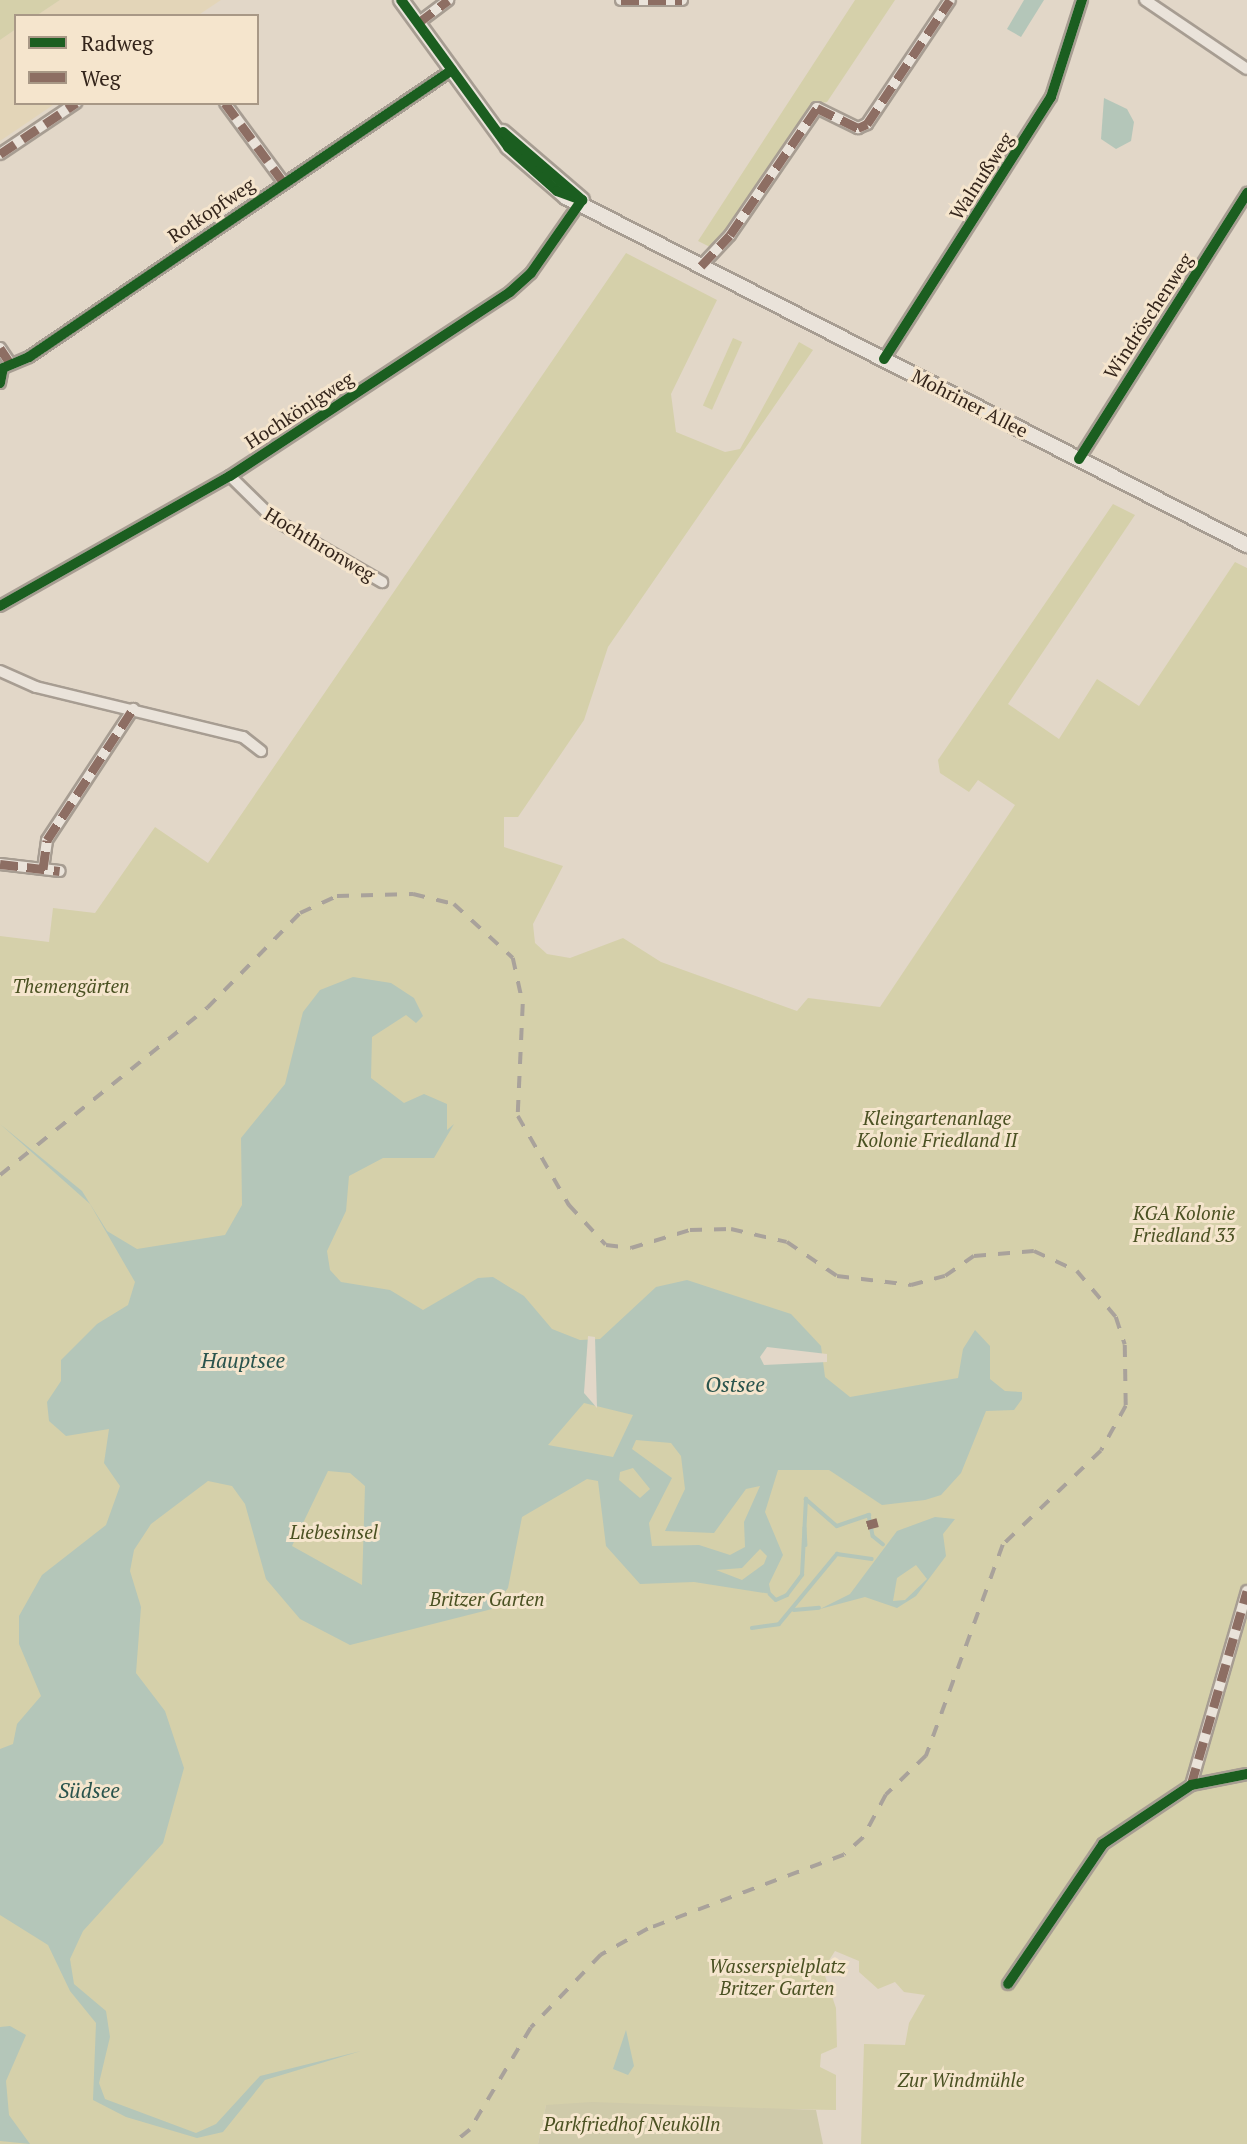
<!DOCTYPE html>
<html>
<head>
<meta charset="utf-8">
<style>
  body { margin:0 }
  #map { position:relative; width:1247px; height:2144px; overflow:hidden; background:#e2d7c8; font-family:"PT Serif",serif }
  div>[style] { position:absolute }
  .farmland>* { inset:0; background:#e3d5b8 }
  .green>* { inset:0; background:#d5d0aa; transform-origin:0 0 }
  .cemetery>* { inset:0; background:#cfcaaa }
  .water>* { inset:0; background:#b4c6b9 }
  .pier>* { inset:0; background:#e2d7c8 }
  .stream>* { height:3.5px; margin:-1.75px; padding:0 1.75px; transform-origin:1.75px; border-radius:1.75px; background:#b4c6b9 }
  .roads { filter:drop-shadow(2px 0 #a79d92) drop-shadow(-2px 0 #a79d92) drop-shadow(0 2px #a79d92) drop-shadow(0 -2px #a79d92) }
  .minor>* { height:10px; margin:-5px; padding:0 5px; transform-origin:5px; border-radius:5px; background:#eae3da }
  .secondary>* { height:14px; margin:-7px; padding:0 7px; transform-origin:7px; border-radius:7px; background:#eae3da }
  .rail>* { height:3.5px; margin-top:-1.75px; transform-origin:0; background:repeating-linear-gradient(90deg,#a9a29b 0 12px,transparent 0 24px) }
  .quiet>* { height:9px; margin-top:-4.5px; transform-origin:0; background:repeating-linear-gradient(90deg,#8d6e63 0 18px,transparent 0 27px) }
  .cycleway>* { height:10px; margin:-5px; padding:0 5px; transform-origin:5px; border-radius:5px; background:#1b5e20 }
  span { translate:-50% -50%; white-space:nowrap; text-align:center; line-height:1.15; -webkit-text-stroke:6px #f5e5cd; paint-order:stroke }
  .street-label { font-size:19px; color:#34251b }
  .park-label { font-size:19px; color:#4a5122; font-style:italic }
  .water-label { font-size:21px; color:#2a544d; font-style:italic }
  .legend { position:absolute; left:14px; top:14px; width:245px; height:91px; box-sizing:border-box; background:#f5e5cd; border:2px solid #a89886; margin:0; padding:9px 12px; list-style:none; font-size:21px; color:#34251b }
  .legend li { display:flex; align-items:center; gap:14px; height:35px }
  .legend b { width:35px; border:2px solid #a89886 }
</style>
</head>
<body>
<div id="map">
  <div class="farmland">
    <i style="clip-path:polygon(60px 0,221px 0,197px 16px,36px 16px)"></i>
    <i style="clip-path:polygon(16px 29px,16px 103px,56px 103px,0 141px,0 40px)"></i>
  </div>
  <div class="green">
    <i style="clip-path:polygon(0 0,60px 0,36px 16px,16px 16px,16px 29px,0 40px)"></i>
    <i style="clip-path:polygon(855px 0,895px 0,827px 102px,811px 105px,714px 249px,698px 241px)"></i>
    <i style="clip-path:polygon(626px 253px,717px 300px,671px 394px,676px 432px,725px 452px,740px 449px,799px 342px,813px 350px,608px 647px,584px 720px,518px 817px,504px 817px,504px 847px,563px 866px,533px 924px,535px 943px,547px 954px,570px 958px,623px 938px,661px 962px,797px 1011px,808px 998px,880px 1007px,1015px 805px,978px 780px,969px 792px,940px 773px,938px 760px,1113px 504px,1135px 515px,1008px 704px,1059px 739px,1097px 679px,1139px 706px,1235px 562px,1247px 568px,1247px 2144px,861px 2144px,864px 2044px,905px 2045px,909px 2023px,925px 1995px,904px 1992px,895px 1982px,878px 1989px,859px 1972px,859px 1961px,835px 1951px,823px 1970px,836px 2008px,837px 2047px,821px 2054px,820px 2067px,836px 2075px,836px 2110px,546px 2105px,538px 2144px,0 2144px,0 936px,49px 942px,53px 908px,95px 913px,155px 827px,208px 863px)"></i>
    <i style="left:733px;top:338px;width:10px;height:74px;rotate:24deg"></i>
  </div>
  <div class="cemetery">
    <i style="clip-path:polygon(592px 2102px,816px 2110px,823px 2144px,538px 2144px,546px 2105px)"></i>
  </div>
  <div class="water">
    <i style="clip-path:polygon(1024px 0,1044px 0,1021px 37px,1007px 29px)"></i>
    <i style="clip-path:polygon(1104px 98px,1127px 109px,1134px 122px,1131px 141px,1116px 149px,1101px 139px)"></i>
    <i style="clip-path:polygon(evenodd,353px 977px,391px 983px,414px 998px,423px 1016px,416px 1023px,406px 1015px,372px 1037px,371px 1078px,404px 1103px,424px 1094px,447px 1104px,447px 1130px,454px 1124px,434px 1158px,383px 1158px,349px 1176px,346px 1211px,327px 1251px,330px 1270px,341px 1282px,390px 1290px,423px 1310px,478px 1278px,493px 1277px,524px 1296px,552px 1329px,580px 1340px,600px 1339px,656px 1287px,687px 1280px,791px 1314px,821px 1346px,825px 1377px,850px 1397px,958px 1378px,963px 1349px,975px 1330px,990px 1346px,990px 1379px,1005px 1391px,1022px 1392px,1022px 1399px,1014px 1410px,986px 1411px,961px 1473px,941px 1495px,925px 1500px,882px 1505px,829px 1470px,778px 1470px,765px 1512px,783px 1555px,769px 1584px,771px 1594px,694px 1582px,640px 1584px,606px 1546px,598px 1481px,587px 1479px,522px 1517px,508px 1588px,492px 1609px,350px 1645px,300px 1619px,266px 1579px,245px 1504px,232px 1486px,208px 1481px,151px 1524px,134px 1550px,130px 1571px,141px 1607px,136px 1673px,165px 1711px,184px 1768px,163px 1843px,83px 1931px,70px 1959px,74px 1984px,106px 2011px,110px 2037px,99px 2083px,105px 2099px,196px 2133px,216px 2124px,260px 2076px,361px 2051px,265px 2080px,223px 2132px,197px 2138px,126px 2117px,93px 2100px,96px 2023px,70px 1991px,48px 1945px,0 1915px,0 1749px,13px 1744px,17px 1724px,41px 1696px,19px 1644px,19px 1616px,42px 1575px,106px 1525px,120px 1486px,104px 1463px,109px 1429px,66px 1436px,49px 1421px,47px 1402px,61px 1381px,61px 1360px,97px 1324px,128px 1305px,135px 1282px,90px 1204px,0 1124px,82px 1191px,107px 1231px,137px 1249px,225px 1235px,242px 1205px,241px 1138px,285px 1084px,303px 1012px,320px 990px,353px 977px,584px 1403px,633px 1415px,613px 1457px,548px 1445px,584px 1403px,353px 977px,636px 1440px,671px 1443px,681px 1456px,685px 1489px,665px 1531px,714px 1533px,746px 1489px,760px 1486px,744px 1522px,745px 1547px,730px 1555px,699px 1545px,652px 1546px,649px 1523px,672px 1478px,632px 1449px,636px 1440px,353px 977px,633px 1468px,650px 1489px,640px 1498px,619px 1480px,620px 1472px,633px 1468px,353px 977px,328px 1471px,350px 1473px,365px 1486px,362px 1585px,292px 1546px,328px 1471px,353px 977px,760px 1549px,767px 1556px,764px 1564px,742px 1580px,716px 1570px,742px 1568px,760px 1549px)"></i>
    <i style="clip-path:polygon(evenodd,935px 1517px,955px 1519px,943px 1534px,946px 1556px,916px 1596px,897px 1608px,865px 1597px,820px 1609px,850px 1594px,897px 1531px,935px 1517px,916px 1565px,927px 1579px,905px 1600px,893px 1601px,897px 1578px,916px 1565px)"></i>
    <i style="clip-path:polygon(10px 2026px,26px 2035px,6px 2081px,9px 2115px,30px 2144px,0 2141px,0 2027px)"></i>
    <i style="clip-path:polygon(626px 2030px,634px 2066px,628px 2075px,613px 2069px)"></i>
  </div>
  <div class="pier">
    <i style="clip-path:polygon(588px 1336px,595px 1337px,597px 1408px,584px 1393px)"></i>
    <i style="clip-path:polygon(767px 1347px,827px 1354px,827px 1362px,764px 1365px,760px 1357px)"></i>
  </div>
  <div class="stream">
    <i style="left:805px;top:1528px;width:17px;rotate:87deg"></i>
    <i style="left:770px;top:1594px;width:8px;rotate:45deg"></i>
    <i style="left:776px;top:1600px;width:12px;rotate:-24deg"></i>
    <i style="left:787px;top:1595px;width:25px;rotate:-53deg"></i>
    <i style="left:802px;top:1575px;width:76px;rotate:-87deg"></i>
    <i style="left:806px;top:1499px;width:41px;rotate:41.1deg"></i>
    <i style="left:837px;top:1526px;width:34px;rotate:-19deg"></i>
    <i style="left:869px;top:1515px;width:21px;rotate:79deg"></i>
    <i style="left:873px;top:1536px;width:13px;rotate:39deg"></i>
    <i style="left:794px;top:1610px;width:25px;rotate:-5deg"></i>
    <i style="left:752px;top:1628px;width:27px;rotate:-8deg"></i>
    <i style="left:779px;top:1624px;width:91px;rotate:-50.4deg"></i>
    <i style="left:837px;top:1554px;width:35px;rotate:8deg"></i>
  </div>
  <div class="roads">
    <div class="minor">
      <i style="left:621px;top:0;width:61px"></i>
      <i style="left:1145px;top:0;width:123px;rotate:34.1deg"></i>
      <i style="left:418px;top:23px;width:38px;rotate:-37deg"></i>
      <i style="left:225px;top:103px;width:99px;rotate:53.6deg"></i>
      <i style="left:0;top:154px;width:92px;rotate:-33.9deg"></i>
      <i style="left:701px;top:266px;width:42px;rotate:-46.9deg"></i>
      <i style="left:730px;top:235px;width:154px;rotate:-55.6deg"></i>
      <i style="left:817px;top:108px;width:46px;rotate:26deg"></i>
      <i style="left:858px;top:128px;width:10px;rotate:-24deg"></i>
      <i style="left:867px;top:124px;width:149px;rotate:-56.2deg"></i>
      <i style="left:0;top:348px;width:18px;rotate:56deg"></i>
      <i style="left:884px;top:359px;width:311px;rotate:-57.5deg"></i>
      <i style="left:1051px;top:97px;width:102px;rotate:-72.3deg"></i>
      <i style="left:0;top:383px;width:15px;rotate:-79deg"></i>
      <i style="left:3px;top:368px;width:28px;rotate:-23deg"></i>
      <i style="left:29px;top:357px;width:511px;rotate:-34.16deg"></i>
      <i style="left:1079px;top:459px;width:315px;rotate:-57.7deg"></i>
      <i style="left:230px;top:476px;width:63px;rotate:44.4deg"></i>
      <i style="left:275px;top:520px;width:124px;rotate:30.1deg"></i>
      <i style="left:0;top:606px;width:264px;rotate:-29.5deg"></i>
      <i style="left:230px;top:476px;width:335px;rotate:-33.3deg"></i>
      <i style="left:510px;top:292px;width:28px;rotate:-42deg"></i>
      <i style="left:531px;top:273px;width:89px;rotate:-55.1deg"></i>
      <i style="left:0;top:671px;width:39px;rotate:24deg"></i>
      <i style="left:36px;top:687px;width:213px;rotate:13.6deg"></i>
      <i style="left:243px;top:737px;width:23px;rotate:38deg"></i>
      <i style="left:0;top:864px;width:60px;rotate:6.7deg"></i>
      <i style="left:43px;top:869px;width:29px;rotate:-82deg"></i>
      <i style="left:47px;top:840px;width:157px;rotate:-56.7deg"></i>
      <i style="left:1191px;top:1785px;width:202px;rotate:-73.9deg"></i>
      <i style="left:1008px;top:1984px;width:169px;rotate:-55.8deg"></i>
      <i style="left:1103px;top:1844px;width:106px;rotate:-33.8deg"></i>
      <i style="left:1191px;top:1785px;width:57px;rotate:-11.1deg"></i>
    </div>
    <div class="secondary">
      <i style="left:401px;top:0;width:182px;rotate:53.9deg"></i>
      <i style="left:508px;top:147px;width:77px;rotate:40.8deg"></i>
      <i style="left:566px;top:197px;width:765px;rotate:27.07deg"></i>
      <i style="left:503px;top:132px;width:104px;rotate:40.7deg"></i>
    </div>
  </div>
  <div class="rail">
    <i style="left:0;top:1175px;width:266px;rotate:-38.9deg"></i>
    <i style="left:207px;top:1008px;width:133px;rotate:-45.6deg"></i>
    <i style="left:300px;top:913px;width:41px;rotate:-24.7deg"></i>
    <i style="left:337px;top:896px;width:76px;rotate:-1.5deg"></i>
    <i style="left:413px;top:894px;width:42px;rotate:13.7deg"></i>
    <i style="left:454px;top:904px;width:80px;rotate:42.5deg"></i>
    <i style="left:513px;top:958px;width:47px;rotate:77.7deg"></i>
    <i style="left:523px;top:1004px;width:112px;rotate:92.6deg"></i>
    <i style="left:518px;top:1116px;width:103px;rotate:60.2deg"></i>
    <i style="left:569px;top:1205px;width:54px;rotate:47.2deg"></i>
    <i style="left:606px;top:1245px;width:25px;rotate:7deg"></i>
    <i style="left:631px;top:1248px;width:62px;rotate:-17deg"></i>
    <i style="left:690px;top:1230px;width:41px;rotate:-1.4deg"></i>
    <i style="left:731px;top:1229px;width:57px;rotate:13.1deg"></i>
    <i style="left:787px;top:1242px;width:60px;rotate:34.2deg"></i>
    <i style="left:837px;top:1276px;width:75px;rotate:6.9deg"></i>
    <i style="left:911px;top:1285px;width:35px;rotate:-15deg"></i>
    <i style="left:945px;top:1276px;width:35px;rotate:-35deg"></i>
    <i style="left:974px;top:1256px;width:60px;rotate:-4.8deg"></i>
    <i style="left:1034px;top:1251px;width:47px;rotate:24.9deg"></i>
    <i style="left:1077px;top:1271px;width:60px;rotate:49.7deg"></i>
    <i style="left:1116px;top:1317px;width:29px;rotate:72deg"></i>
    <i style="left:1125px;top:1345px;width:61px;rotate:89.1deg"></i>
    <i style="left:1126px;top:1406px;width:51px;rotate:119.1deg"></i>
    <i style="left:1101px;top:1451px;width:136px;rotate:136.2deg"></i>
    <i style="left:1003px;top:1545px;width:225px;rotate:110deg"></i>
    <i style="left:926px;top:1756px;width:56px;rotate:135.7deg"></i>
    <i style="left:886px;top:1795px;width:49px;rotate:118.1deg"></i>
    <i style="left:863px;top:1838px;width:25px;rotate:138deg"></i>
    <i style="left:844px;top:1855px;width:210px;rotate:159.3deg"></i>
    <i style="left:648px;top:1929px;width:54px;rotate:151deg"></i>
    <i style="left:601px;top:1955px;width:101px;rotate:133.8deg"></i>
    <i style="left:531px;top:2028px;width:119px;rotate:120.9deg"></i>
    <i style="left:470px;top:2130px;width:22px;rotate:141deg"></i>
  </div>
  <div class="quiet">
    <i style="left:621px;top:0;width:61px"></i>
    <i style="left:418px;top:23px;width:38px;rotate:-37deg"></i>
    <i style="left:225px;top:103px;width:99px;rotate:53.6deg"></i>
    <i style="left:0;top:154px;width:92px;rotate:-33.9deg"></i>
    <i style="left:701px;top:266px;width:42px;rotate:-46.9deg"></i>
    <i style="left:730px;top:235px;width:154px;rotate:-55.6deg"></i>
    <i style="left:817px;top:108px;width:46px;rotate:26deg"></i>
    <i style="left:858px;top:128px;width:10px;rotate:-24deg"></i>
    <i style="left:867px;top:124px;width:149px;rotate:-56.2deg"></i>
    <i style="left:0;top:348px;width:18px;rotate:56deg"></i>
    <i style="left:0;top:864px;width:60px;rotate:6.7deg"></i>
    <i style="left:43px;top:869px;width:29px;rotate:-82deg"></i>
    <i style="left:47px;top:840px;width:157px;rotate:-56.7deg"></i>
    <i style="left:867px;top:1525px;width:11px;rotate:-15deg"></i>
    <i style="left:1191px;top:1785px;width:202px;rotate:-73.9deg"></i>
  </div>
  <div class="cycleway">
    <i style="left:401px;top:0;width:182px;rotate:53.9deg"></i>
    <i style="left:508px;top:147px;width:66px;rotate:41.9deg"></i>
    <i style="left:557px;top:191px;width:27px;rotate:20deg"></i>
    <i style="left:503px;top:132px;width:104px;rotate:40.7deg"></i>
    <i style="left:884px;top:359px;width:311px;rotate:-57.5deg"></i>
    <i style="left:1051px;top:97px;width:102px;rotate:-72.3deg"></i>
    <i style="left:0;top:383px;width:15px;rotate:-79deg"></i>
    <i style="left:3px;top:368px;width:28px;rotate:-23deg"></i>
    <i style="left:29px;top:357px;width:511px;rotate:-34.16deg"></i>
    <i style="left:1079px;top:459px;width:315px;rotate:-57.7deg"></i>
    <i style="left:0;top:606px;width:264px;rotate:-29.5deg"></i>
    <i style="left:230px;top:476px;width:335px;rotate:-33.3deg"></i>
    <i style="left:510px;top:292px;width:28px;rotate:-42deg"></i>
    <i style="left:531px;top:273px;width:89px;rotate:-55.1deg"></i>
    <i style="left:1008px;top:1984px;width:169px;rotate:-55.8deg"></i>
    <i style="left:1103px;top:1844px;width:106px;rotate:-33.8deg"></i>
    <i style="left:1191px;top:1785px;width:57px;rotate:-11.1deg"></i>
  </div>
  <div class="street-label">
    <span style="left:981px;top:176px;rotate:-57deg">Walnußweg</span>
    <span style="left:211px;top:210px;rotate:-34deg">Rotkopfweg</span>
    <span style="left:1148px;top:316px;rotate:-57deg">Windröschenweg</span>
    <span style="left:970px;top:403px;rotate:27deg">Mohriner Allee</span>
    <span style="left:299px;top:410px;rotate:-33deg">Hochkönigweg</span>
    <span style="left:320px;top:544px;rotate:31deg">Hochthronweg</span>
  </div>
  <div class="park-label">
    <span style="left:71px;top:986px">Themengärten</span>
    <span style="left:937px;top:1129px">Kleingartenanlage<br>Kolonie Friedland II</span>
    <span style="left:1184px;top:1224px">KGA Kolonie<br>Friedland 33</span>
    <span style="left:334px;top:1532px">Liebesinsel</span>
    <span style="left:487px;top:1599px">Britzer Garten</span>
    <span style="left:777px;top:1977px">Wasserspielplatz<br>Britzer Garten</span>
    <span style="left:961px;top:2080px">Zur Windmühle</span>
    <span style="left:632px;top:2124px">Parkfriedhof Neukölln</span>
  </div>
  <div class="water-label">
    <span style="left:243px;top:1360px">Hauptsee</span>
    <span style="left:735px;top:1384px">Ostsee</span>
    <span style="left:89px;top:1790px">Südsee</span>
  </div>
  <ul class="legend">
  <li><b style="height:9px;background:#1b5e20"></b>Radweg</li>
  <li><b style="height:9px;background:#8d6e63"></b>Weg</li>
  </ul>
</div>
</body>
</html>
